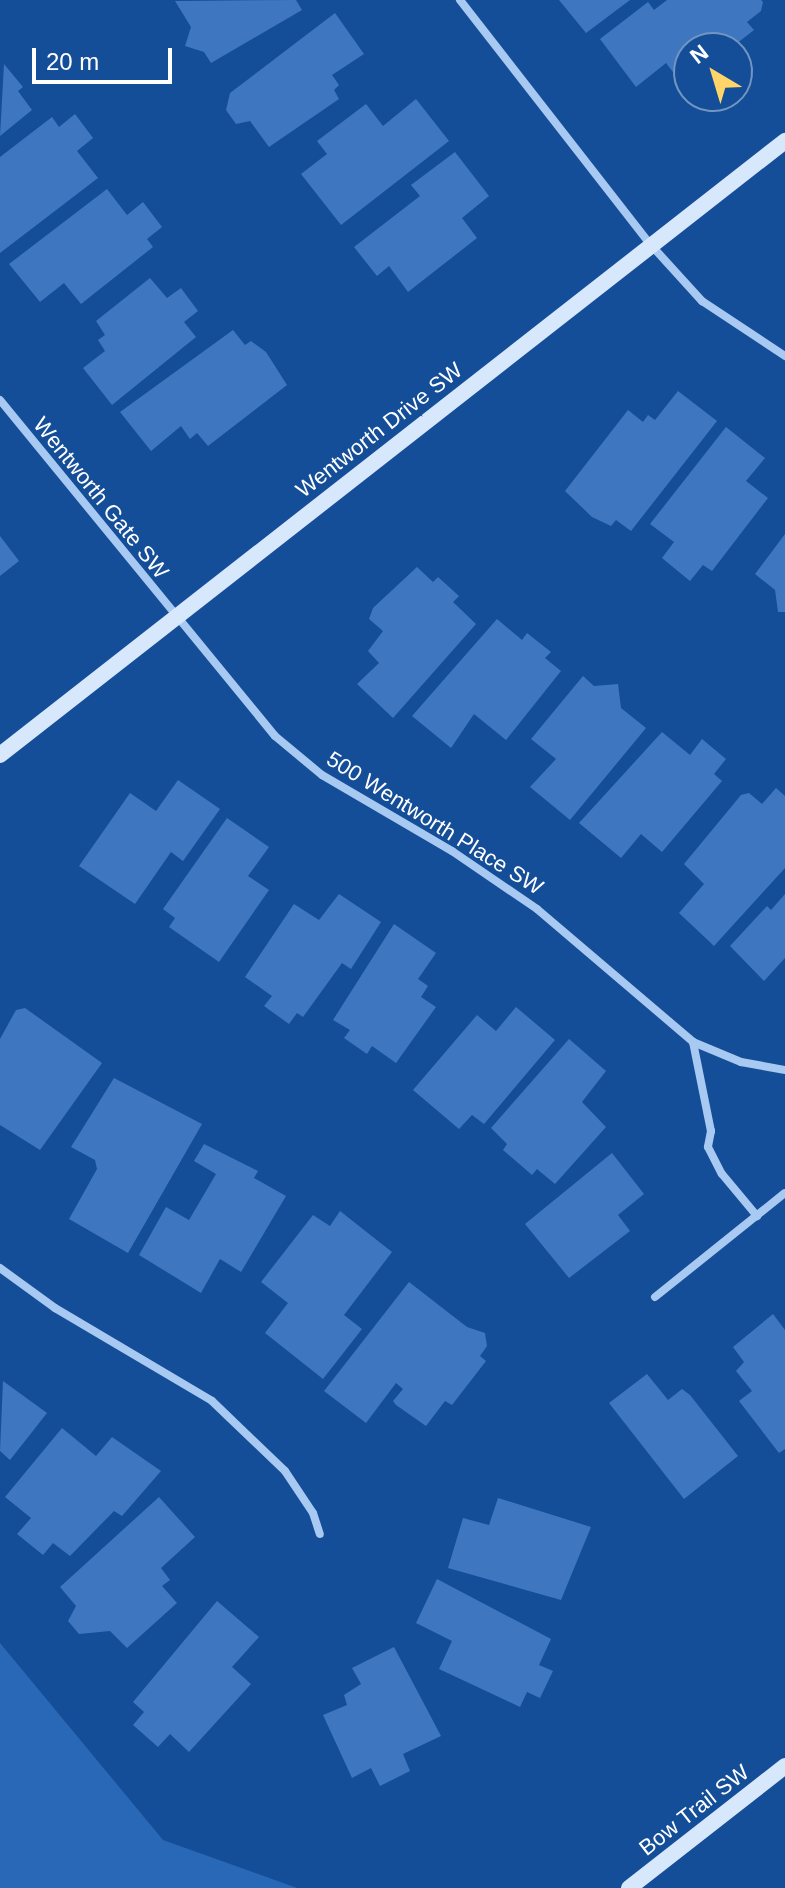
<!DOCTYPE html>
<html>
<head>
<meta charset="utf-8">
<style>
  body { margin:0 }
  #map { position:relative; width:785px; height:1888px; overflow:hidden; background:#154e98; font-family:Helvetica,sans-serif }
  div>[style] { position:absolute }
  .green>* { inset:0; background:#2968b6 }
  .building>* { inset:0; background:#3e77bf }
  .street>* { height:8px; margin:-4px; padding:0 4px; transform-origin:4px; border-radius:4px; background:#a8c9f2 }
  .secondary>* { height:16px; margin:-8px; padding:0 8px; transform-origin:8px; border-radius:8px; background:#d7e7fc }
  span { translate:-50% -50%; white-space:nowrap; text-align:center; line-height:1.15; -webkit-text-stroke:6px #154e98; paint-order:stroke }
  .street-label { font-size:22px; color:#fff }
  .north { position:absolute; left:673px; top:32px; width:80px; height:80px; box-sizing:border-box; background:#154e98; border:2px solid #7395c1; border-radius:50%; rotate:322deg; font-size:22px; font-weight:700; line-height:32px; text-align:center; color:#fff }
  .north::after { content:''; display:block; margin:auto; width:28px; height:36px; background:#ffd469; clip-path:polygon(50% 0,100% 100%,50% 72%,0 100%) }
  .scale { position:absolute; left:32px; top:48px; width:140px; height:36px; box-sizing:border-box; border:4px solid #fff; border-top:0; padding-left:10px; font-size:24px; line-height:28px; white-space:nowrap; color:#fff; -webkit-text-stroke:6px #154e98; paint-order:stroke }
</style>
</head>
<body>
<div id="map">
  <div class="green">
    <i style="clip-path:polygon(0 1643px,163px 1840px,297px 1888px,0 1888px)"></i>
  </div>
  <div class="building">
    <i style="clip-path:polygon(296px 0,302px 10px,211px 63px,204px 52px,185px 46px,191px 27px,175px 1px)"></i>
    <i style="clip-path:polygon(559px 0,630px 0,586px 33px)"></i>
    <i style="clip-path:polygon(667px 0,761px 0,763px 2px,761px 11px,747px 22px,754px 30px,731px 48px,689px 48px,689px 80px,683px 85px,666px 63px,636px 87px,600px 39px,648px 2px,654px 10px)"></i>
    <i style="clip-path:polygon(335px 13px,364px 54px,332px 75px,339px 85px,334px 90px,339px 99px,269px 147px,250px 121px,236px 124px,226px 110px,230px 93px)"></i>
    <i style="clip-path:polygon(4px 64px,23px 87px,18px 91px,32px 110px,0 136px)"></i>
    <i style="clip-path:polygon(416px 99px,449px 141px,341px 225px,301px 174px,327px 154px,317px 141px,366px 104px,383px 126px)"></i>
    <i style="clip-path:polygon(75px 114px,93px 138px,77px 151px,98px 178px,0 253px,0 157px,52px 117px,59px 127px)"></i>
    <i style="clip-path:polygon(455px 152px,489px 196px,462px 218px,477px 238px,408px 292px,389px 266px,377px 276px,354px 247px,420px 196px,411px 185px)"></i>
    <i style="clip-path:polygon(107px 189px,127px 215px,143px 202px,162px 227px,147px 239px,153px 247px,81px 304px,64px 283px,40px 302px,9px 264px)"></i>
    <i style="clip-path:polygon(150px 278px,167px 298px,181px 288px,198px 311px,184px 322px,196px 337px,112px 405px,83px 368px,105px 351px,98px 340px,105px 335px,96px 321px)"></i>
    <i style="clip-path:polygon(233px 330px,245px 345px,251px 341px,266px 352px,287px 385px,208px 446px,197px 433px,190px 439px,181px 426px,151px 451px,120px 412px)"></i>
    <i style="clip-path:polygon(678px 391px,717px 421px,631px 531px,616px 520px,611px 526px,592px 517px,565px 491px,628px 410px,643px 422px,648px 415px,655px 420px)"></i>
    <i style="clip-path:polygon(726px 427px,765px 458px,746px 481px,768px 498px,712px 571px,703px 565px,690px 581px,662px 558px,674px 542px,650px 524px)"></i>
    <i style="clip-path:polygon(785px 534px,785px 612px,778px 612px,775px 590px,755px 574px)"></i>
    <i style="clip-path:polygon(0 536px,19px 561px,0 576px)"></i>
    <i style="clip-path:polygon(417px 567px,433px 582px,438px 577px,459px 596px,453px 602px,476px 624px,393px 718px,357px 684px,379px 663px,368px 651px,383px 631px,369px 619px,373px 608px)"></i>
    <i style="clip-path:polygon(497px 619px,522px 640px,527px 633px,551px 652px,545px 658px,561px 671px,506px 740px,474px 714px,451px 748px,412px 716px)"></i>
    <i style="clip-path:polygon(583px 676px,594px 686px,618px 684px,621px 708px,646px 728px,570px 820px,530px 787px,556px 759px,531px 739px)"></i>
    <i style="clip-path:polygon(662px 732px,690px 755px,702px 739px,726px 759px,714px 774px,722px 781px,662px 852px,641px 834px,621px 858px,579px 823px)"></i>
    <i style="clip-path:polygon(178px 780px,220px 809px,183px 861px,171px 852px,135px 904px,79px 866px,130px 793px,156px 811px)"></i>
    <i style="clip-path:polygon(776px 788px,785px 796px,785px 868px,714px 946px,679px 913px,704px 884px,684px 864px,741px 795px,749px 793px,762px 804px)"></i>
    <i style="clip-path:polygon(227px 818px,269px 847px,248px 876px,269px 890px,219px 962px,169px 927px,175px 918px,163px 909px)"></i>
    <i style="clip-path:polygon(339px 894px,381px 922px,351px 969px,342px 963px,303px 1017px,297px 1013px,289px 1024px,264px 1006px,272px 996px,245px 977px,294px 904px,319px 920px)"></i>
    <i style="clip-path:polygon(785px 894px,785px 958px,764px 981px,730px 946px,767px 906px,771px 910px)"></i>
    <i style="clip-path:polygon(394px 924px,436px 953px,418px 979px,428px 986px,421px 997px,436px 1007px,396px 1063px,372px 1046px,367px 1054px,344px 1038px,350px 1030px,333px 1020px)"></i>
    <i style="clip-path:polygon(516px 1007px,555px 1040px,484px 1124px,472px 1115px,459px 1129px,413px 1090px,477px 1015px,496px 1031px)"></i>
    <i style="clip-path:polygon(25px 1008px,102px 1063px,40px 1150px,0 1125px,0 1039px,16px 1010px)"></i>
    <i style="clip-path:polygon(569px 1039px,606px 1071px,582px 1102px,606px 1127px,555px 1184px,537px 1169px,532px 1175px,503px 1150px,507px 1144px,491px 1128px)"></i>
    <i style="clip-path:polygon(114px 1078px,202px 1124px,128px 1253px,69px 1219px,97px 1169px,95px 1160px,71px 1147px)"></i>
    <i style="clip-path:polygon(204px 1144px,258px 1171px,254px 1178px,286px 1196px,241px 1272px,220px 1259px,201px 1293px,139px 1255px,166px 1207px,189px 1220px,216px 1174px,194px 1161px)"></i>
    <i style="clip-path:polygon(612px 1153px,644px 1194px,618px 1215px,630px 1231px,569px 1278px,525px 1224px)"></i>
    <i style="clip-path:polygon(340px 1211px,392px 1252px,344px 1315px,362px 1329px,323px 1379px,265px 1333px,288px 1303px,261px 1282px,313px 1215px,330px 1226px)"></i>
    <i style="clip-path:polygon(409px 1282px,467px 1327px,485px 1333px,487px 1346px,480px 1356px,486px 1361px,452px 1405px,445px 1401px,426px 1426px,396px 1405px,393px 1401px,403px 1389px,396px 1383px,366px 1423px,324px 1391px)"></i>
    <i style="clip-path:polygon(773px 1314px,785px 1330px,785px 1449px,779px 1453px,739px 1401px,752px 1391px,736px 1371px,744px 1362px,733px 1347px)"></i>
    <i style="clip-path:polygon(647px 1374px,668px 1400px,682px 1389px,690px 1395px,738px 1456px,684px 1499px,609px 1403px)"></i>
    <i style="clip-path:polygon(3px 1381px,47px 1413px,10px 1460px,0 1451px)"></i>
    <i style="clip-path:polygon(62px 1428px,96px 1456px,112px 1437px,161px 1471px,122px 1516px,114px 1511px,70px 1556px,53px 1543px,43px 1555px,17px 1534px,31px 1518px,5px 1497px)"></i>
    <i style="clip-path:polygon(159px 1497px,195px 1537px,161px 1568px,170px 1580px,162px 1586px,177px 1603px,127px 1648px,110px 1631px,79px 1634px,68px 1621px,76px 1606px,60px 1587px)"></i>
    <i style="clip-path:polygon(498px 1498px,591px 1527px,561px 1600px,448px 1568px,463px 1518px,489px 1525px)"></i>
    <i style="clip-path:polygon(437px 1579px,551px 1639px,539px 1665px,553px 1671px,540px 1698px,527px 1692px,520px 1707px,439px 1669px,452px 1641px,416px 1623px)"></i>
    <i style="clip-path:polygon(217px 1601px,259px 1637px,232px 1667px,251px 1684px,189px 1752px,170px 1734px,158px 1747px,133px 1725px,144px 1712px,133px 1702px)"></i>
    <i style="clip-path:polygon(394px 1647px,441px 1736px,403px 1754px,410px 1771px,380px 1786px,371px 1768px,352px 1778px,323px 1715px,347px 1705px,344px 1695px,361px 1684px,352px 1668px)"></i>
  </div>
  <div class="street">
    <i style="left:460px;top:0;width:311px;rotate:52.1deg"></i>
    <i style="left:651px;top:245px;width:76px;rotate:47.7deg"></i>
    <i style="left:702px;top:301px;width:100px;rotate:33.5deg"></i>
    <i style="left:0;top:400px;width:434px;rotate:50.7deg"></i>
    <i style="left:275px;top:736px;width:61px;rotate:39.7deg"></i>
    <i style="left:322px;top:775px;width:151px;rotate:30.3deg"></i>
    <i style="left:452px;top:851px;width:103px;rotate:34.3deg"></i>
    <i style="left:537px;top:909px;width:205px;rotate:40.4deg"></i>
    <i style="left:693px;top:1042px;width:52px;rotate:22.6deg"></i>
    <i style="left:741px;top:1062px;width:45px;rotate:10.3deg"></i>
    <i style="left:693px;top:1042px;width:91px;rotate:78.6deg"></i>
    <i style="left:711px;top:1131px;width:16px;rotate:101deg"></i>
    <i style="left:708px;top:1147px;width:30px;rotate:63deg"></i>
    <i style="left:722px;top:1174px;width:55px;rotate:50.2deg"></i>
    <i style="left:0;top:1268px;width:68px;rotate:36deg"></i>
    <i style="left:55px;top:1308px;width:182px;rotate:30.6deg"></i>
    <i style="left:212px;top:1401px;width:101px;rotate:43.8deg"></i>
    <i style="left:285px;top:1471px;width:50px;rotate:56.3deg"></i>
    <i style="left:313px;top:1513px;width:22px;rotate:72deg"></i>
    <i style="left:655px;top:1297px;width:166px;rotate:-38.7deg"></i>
  </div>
  <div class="secondary">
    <i style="left:0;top:755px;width:997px;rotate:-38.03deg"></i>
    <i style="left:629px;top:1888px;width:198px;rotate:-38deg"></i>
  </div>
  <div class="street-label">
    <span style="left:379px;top:430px;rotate:-38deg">Wentworth Drive SW</span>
    <span style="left:101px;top:498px;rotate:51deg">Wentworth Gate SW</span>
    <span style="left:435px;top:823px;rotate:32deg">500 Wentworth Place SW</span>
    <span style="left:694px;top:1810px;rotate:-38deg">Bow Trail SW</span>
  </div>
  <div class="north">N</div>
  <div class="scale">20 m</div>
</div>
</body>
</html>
